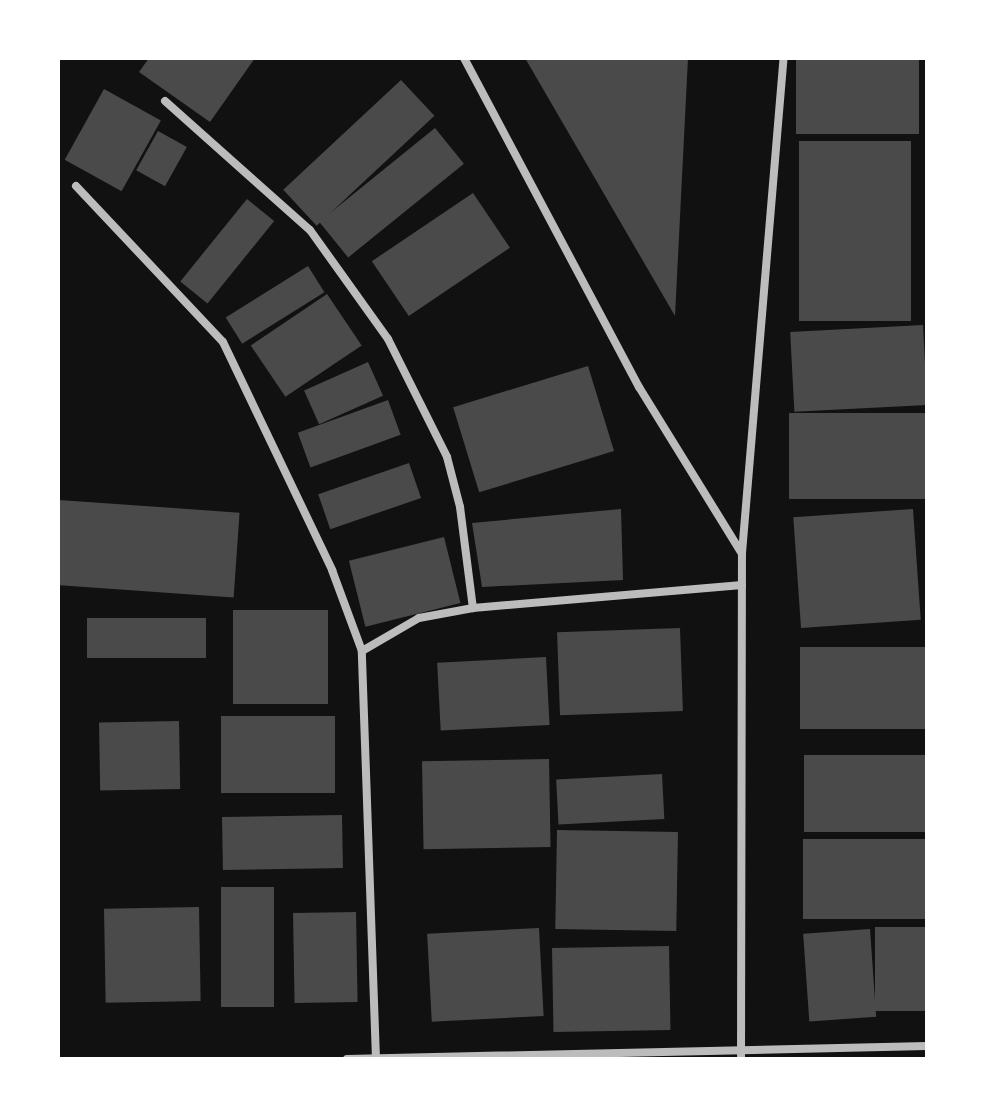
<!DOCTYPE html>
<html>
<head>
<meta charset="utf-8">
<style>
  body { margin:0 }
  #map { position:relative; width:985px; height:1117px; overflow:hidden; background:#111; font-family:"IBM Plex Sans",sans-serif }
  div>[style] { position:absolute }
  .building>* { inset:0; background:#4a4a4a; transform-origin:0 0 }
  .minor>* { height:8px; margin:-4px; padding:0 4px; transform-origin:4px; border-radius:4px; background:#bcbcbc }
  span { translate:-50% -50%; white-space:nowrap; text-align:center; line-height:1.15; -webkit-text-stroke:6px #fff; paint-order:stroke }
  .frame { position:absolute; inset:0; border:60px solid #fff; pointer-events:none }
</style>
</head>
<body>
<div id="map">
  <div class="building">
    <i style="clip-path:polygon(149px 58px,255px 58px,210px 122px,139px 72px)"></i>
    <i style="clip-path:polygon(525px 58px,688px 58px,675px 316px)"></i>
    <i style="left:796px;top:58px;width:123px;height:76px"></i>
    <i style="left:401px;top:80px;width:49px;height:161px;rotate:47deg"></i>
    <i style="left:104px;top:89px;width:65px;height:81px;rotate:29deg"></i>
    <i style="left:435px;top:128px;width:46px;height:149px;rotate:51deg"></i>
    <i style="left:158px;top:131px;width:33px;height:45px;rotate:29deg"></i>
    <i style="left:911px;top:141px;width:180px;height:112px;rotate:90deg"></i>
    <i style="left:473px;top:193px;width:66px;height:122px;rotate:56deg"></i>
    <i style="left:247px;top:199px;width:35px;height:106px;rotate:39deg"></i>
    <i style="left:308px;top:266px;width:31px;height:97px;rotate:58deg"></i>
    <i style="left:327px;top:294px;width:62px;height:92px;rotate:56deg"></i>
    <i style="left:923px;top:325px;width:80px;height:133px;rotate:87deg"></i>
    <i style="left:368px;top:362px;width:37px;height:70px;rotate:66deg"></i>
    <i style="left:588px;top:366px;width:89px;height:141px;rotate:73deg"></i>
    <i style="left:388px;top:400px;width:37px;height:96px;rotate:70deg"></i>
    <i style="left:927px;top:413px;width:86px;height:138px;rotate:90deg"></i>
    <i style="left:409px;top:463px;width:37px;height:96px;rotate:71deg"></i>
    <i style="left:59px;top:500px;width:181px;height:85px;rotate:4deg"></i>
    <i style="clip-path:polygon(621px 509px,623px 580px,482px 587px,472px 523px)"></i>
    <i style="left:913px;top:509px;width:111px;height:120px;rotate:86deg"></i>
    <i style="left:444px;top:537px;width:68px;height:98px;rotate:76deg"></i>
    <i style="left:328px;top:610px;width:94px;height:95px;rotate:90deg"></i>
    <i style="left:206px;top:618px;width:40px;height:119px;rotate:90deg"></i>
    <i style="left:680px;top:628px;width:83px;height:123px;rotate:88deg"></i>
    <i style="left:927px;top:647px;width:82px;height:127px;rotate:90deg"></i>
    <i style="left:546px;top:657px;width:68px;height:109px;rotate:87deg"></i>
    <i style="left:335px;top:716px;width:77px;height:114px;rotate:90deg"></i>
    <i style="left:179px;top:721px;width:68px;height:80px;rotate:89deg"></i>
    <i style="left:927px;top:755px;width:77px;height:123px;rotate:90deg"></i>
    <i style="left:549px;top:759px;width:88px;height:127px;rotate:89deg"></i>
    <i style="left:662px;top:774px;width:45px;height:106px;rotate:87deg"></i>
    <i style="left:342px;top:815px;width:53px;height:120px;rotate:89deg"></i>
    <i style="left:557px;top:830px;width:121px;height:99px;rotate:1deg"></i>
    <i style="left:927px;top:839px;width:80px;height:124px;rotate:90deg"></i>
    <i style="left:221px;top:887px;width:53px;height:120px"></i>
    <i style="left:199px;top:907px;width:94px;height:95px;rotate:89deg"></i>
    <i style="left:356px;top:912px;width:90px;height:63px;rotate:89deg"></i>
    <i style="left:927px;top:927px;width:84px;height:52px;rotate:90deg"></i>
    <i style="left:539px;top:928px;width:88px;height:112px;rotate:87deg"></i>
    <i style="left:870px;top:929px;width:88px;height:67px;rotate:86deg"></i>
    <i style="left:669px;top:946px;width:84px;height:117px;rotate:89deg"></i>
  </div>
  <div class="minor">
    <i style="left:464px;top:58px;width:373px;rotate:62deg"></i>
    <i style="left:639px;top:387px;width:194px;rotate:58.3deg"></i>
    <i style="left:165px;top:101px;width:194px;rotate:41.7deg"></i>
    <i style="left:310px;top:230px;width:134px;rotate:54.4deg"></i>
    <i style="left:388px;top:339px;width:132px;rotate:63.4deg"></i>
    <i style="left:447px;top:457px;width:52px;rotate:75.4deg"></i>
    <i style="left:460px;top:507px;width:102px;rotate:82.7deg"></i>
    <i style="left:76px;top:186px;width:214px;rotate:46.7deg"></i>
    <i style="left:223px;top:342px;width:253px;rotate:64.4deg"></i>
    <i style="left:332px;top:570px;width:86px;rotate:69.7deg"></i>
    <i style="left:347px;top:1059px;width:580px;rotate:-1.28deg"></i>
    <i style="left:376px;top:1059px;width:408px;rotate:-92deg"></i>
    <i style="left:362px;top:651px;width:66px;rotate:-30.1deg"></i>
    <i style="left:419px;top:618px;width:55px;rotate:-10.5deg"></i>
    <i style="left:473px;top:608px;width:270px;rotate:-4.9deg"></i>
    <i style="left:741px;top:1059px;width:506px;rotate:-89.89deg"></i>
    <i style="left:742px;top:553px;width:497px;rotate:-85.2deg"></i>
  </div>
  <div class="frame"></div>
</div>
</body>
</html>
